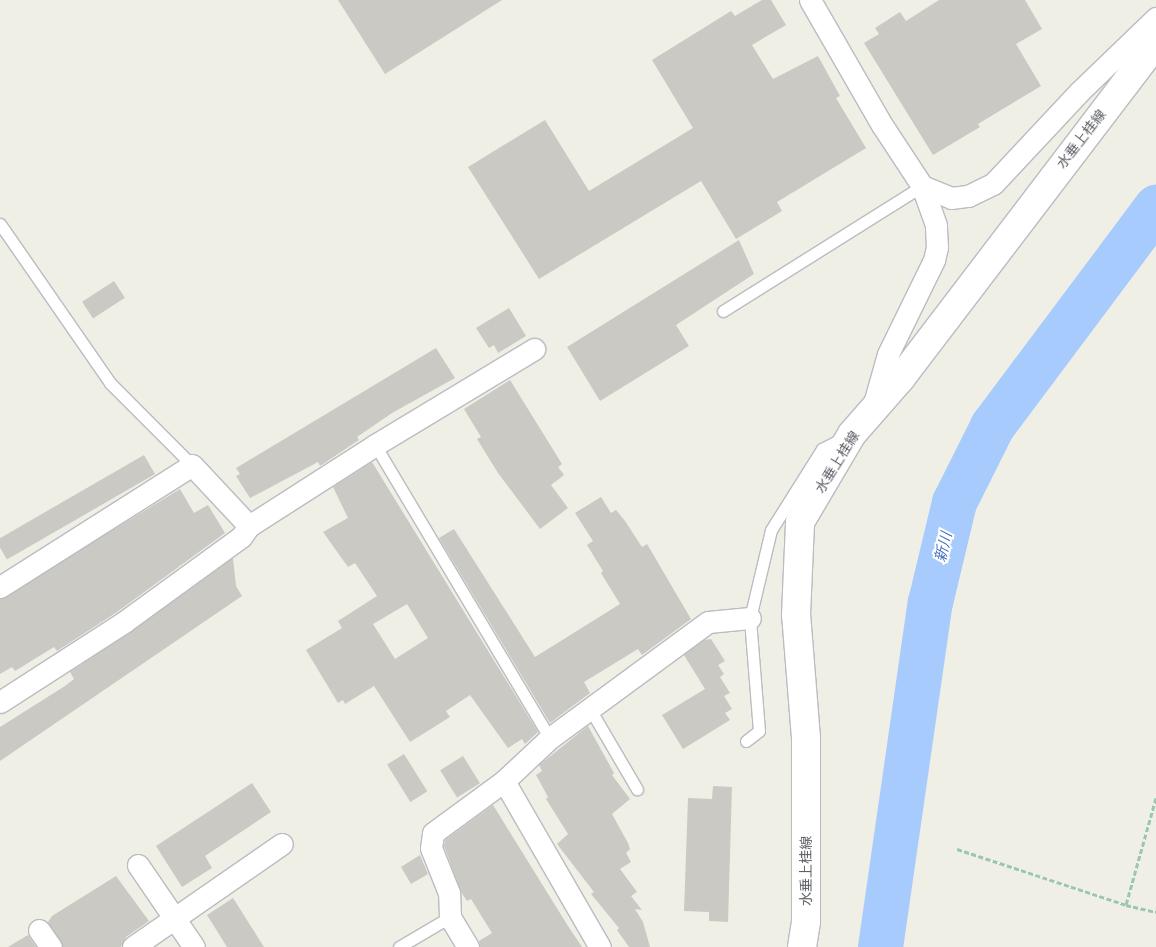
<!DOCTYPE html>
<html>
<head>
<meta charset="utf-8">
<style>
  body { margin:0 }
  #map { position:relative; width:1156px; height:947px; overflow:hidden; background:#efefe6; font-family:"Golos Text","Noto Sans JP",sans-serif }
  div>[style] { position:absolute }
  .river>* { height:45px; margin:-22.5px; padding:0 22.5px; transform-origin:22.5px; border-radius:22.5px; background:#a8cbfd }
  .building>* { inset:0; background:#cac9c3; transform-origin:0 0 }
  .path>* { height:3px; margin-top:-1.5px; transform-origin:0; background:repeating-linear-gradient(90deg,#9cc7af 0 5px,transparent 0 7.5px) }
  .roads { filter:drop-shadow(1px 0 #babcc1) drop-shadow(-1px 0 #babcc1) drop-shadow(0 1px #babcc1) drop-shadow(0 -1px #babcc1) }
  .lane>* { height:11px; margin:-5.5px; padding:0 5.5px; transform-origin:5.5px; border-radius:5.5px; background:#fff }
  .street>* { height:21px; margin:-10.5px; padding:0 10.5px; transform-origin:10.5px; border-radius:10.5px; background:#fff }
  .secondary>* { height:28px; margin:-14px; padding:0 14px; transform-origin:14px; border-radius:14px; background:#fff }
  span { translate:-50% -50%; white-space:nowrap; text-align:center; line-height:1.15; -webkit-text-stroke:4px #fff; paint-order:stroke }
  .street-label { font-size:14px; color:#5d6066 }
  .water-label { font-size:15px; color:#4972c2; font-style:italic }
</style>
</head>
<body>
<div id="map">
  <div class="river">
    <i style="left:880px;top:947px;width:349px;rotate:-81.8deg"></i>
    <i style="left:930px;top:602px;width:103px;rotate:-76.5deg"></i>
    <i style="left:954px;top:502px;width:85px;rotate:-63.4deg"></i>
    <i style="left:992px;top:426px;width:274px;rotate:-53.2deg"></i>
  </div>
  <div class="building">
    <i style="clip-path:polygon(338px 0,502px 0,385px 74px)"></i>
    <i style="clip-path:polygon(762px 0,771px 0,786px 25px,752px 45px,773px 79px,818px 56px,840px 96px,836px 98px,866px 148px,777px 202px,782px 211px,736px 239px,701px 181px,539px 279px,468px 167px,545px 120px,589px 191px,693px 128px,652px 60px,731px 11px,735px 16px)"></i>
    <i style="clip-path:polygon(939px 0,1025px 0,1042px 29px,1016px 44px,1041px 86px,978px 124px,980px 127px,933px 155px,864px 43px,879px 34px,875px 28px,900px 12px,906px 21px)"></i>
    <i style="clip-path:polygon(739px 240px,754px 274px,676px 325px,689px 346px,600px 401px,567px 347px)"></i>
    <i style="left:114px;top:281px;width:20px;height:38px;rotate:57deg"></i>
    <i style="clip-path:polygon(509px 308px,526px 336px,498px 353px,494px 345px,489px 348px,476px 328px)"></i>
    <i style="clip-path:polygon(436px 348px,455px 378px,392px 413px,357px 437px,359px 440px,320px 466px,318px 462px,250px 498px,236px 476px,240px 474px,236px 468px)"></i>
    <i style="clip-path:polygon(510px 380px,562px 464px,558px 467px,564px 475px,551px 485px,568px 508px,540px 529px,498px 473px,477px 439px,481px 437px,464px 409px)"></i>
    <i style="left:144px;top:455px;width:22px;height:171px;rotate:60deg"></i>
    <i style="clip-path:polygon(evenodd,372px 462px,538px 732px,525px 744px,522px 739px,508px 748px,470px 695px,446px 711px,450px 717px,410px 742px,374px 686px,345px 704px,343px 700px,338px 703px,306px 650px,342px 628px,338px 621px,377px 596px,355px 563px,348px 567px,323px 532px,348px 518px,333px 487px,372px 462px,407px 604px,428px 638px,395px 659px,373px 624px,407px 604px)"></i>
    <i style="clip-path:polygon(180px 489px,194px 513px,208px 505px,225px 533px,117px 612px,57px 651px,54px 647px,15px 671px,12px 667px,0 674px,0 599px)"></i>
    <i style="clip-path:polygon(601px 497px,611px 513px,616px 510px,625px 521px,642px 547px,647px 544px,691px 619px,642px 655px,638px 649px,584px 682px,590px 693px,550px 723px,439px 538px,454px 529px,535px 657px,620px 604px,601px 573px,603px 571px,587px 545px,593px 541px,575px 513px)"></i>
    <i style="clip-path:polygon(233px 558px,236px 586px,242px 596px,0 761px,0 727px,65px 686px,74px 679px,70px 672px,131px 632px)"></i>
    <i style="clip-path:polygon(711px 639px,725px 661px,718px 665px,724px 674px,720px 677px,730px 693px,724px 696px,732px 709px,725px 713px,730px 720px,683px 749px,662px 715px,705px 689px,684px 655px,704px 640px)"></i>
    <i style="clip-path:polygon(588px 726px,614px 773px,612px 775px,630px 799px,612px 814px,628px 843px,630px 849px,626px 853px,631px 862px,620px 869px,637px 892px,631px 896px,642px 910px,635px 909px,643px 922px,650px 947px,629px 947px,617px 930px,619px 928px,591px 894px,594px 892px,557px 844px,568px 834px,546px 799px,548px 797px,536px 775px,542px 771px,539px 765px)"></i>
    <i style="left:404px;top:754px;width:44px;height:20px;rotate:58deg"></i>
    <i style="left:463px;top:756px;width:32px;height:27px;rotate:58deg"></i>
    <i style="clip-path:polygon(252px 783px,271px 812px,205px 856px,212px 868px,182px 887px,156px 846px)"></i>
    <i style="clip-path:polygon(713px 786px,732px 787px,728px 922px,709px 921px,709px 912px,684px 911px,688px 798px,712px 799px)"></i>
    <i style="clip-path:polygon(493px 805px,568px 926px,582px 947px,480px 947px,479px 941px,492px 933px,471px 899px,467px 901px,461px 892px,444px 846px,445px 840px)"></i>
    <i style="clip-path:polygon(420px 855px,428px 874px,411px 884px,401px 867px)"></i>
    <i style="clip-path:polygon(116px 876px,149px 921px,126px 937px,121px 947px,63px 947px,48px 922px,52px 916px)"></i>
    <i style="clip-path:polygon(233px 898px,264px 947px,227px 947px,207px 915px)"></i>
    <i style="clip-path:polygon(28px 935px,36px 947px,8px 947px)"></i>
  </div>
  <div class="path">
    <i style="left:1156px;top:798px;width:111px;rotate:105.7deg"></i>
    <i style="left:1126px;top:905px;width:31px;rotate:13deg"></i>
    <i style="left:957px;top:849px;width:178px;rotate:18.3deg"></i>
  </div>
  <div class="roads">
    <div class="lane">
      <i style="left:0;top:224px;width:193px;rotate:55.3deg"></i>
      <i style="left:110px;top:383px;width:116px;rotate:45deg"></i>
      <i style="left:723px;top:311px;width:235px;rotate:-32.1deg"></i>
      <i style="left:375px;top:445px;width:341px;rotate:59.2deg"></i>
      <i style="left:590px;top:709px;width:93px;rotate:59.6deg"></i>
      <i style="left:746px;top:741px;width:16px;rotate:-38deg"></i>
      <i style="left:759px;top:731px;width:113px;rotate:-94.6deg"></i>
      <i style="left:750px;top:618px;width:90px;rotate:-76.6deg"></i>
      <i style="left:771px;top:530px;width:96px;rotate:-57.8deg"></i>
      <i style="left:822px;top:449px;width:22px;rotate:-27deg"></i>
      <i style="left:399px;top:947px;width:59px;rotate:-30.5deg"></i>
    </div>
    <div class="street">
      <i style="left:810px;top:0;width:144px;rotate:60.1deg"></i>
      <i style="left:882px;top:125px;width:73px;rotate:56.7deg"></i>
      <i style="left:922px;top:186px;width:31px;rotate:22deg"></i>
      <i style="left:951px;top:198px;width:17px;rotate:-7deg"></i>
      <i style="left:968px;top:196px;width:28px;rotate:-26deg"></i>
      <i style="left:993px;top:184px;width:126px;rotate:-46.9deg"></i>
      <i style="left:1079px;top:92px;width:107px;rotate:-43.9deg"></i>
      <i style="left:873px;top:407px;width:55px;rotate:-74.2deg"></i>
      <i style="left:888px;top:354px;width:105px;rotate:-63.9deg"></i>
      <i style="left:934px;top:260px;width:13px;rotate:-77deg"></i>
      <i style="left:937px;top:247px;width:22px;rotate:-93deg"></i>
      <i style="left:936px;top:225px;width:41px;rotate:-109.7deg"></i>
      <i style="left:0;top:587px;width:227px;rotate:-32.4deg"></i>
      <i style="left:192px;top:465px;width:83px;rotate:46.9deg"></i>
      <i style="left:0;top:702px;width:148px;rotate:-32.8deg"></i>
      <i style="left:124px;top:622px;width:145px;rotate:-36deg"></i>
      <i style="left:241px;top:537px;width:14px;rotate:-54deg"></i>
      <i style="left:249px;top:526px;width:150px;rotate:-32.7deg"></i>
      <i style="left:375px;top:445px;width:186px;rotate:-31.1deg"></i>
      <i style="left:504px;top:781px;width:192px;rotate:60deg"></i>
      <i style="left:138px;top:865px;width:99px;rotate:55.7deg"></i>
      <i style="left:39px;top:930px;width:21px;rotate:55deg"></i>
      <i style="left:133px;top:947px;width:181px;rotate:-34.7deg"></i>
      <i style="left:468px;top:947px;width:35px;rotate:-121deg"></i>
      <i style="left:450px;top:917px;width:24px;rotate:-92deg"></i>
      <i style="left:449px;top:893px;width:48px;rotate:-111.8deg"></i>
      <i style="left:431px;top:848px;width:15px;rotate:-82deg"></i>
      <i style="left:433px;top:833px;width:88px;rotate:-36.2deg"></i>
      <i style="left:504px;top:781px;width:63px;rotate:-43.1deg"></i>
      <i style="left:550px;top:738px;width:196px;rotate:-36.3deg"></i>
      <i style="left:708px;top:622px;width:42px;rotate:-5.4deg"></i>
    </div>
    <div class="secondary">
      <i style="left:802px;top:947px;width:26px;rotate:-81deg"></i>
      <i style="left:806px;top:921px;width:183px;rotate:-90deg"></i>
      <i style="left:806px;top:738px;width:123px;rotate:-94.6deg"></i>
      <i style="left:796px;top:615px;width:93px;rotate:-87.5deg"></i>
      <i style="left:800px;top:522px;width:102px;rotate:-59.4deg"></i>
      <i style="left:852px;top:434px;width:74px;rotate:-48.8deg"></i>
      <i style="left:901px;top:378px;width:421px;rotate:-52.7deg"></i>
    </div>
  </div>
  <div class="street-label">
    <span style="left:1081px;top:139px;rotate:-52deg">水垂上桂線</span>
    <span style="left:837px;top:462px;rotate:-58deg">水垂上桂線</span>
    <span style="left:806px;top:871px;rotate:-90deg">水垂上桂線</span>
  </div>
  <div class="water-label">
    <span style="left:943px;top:547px;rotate:-77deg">新川</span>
  </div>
</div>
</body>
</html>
